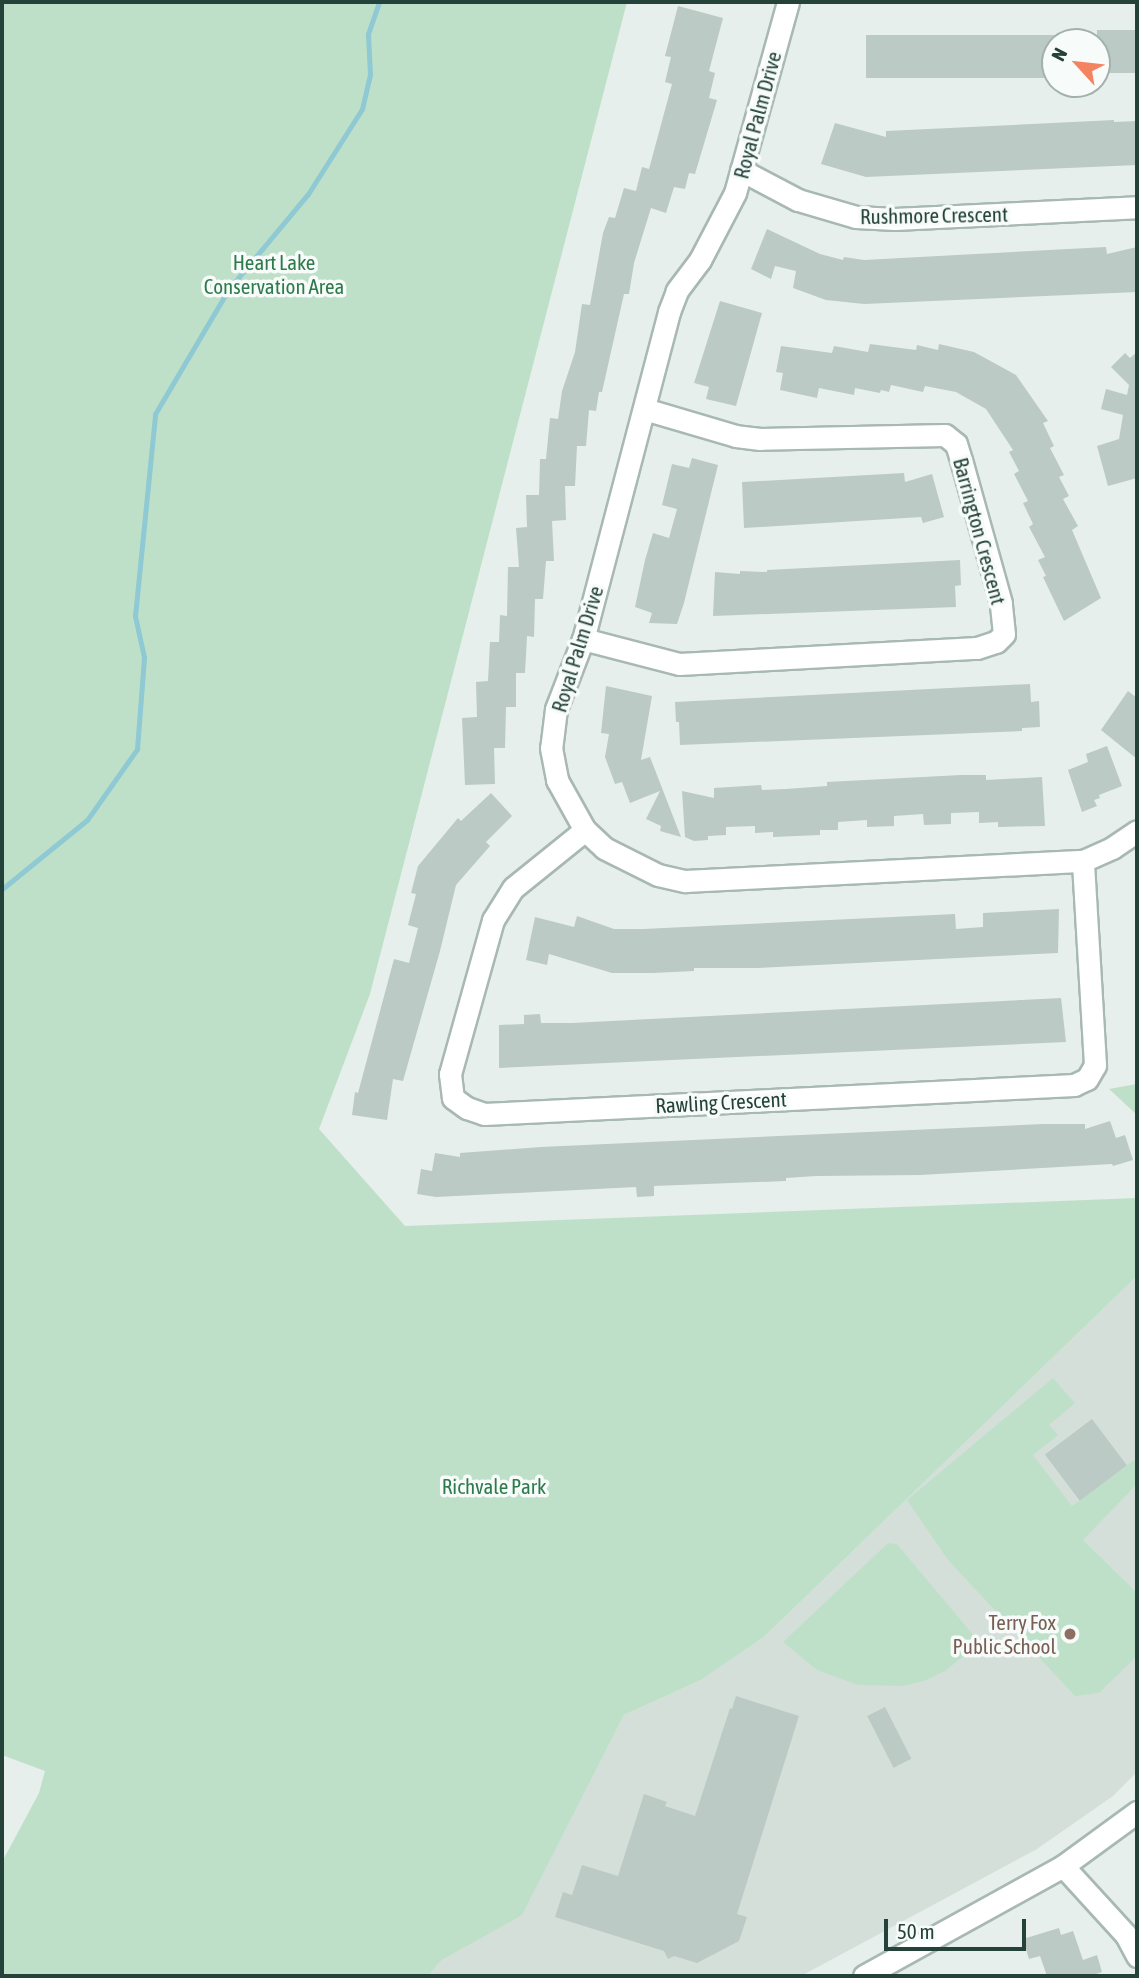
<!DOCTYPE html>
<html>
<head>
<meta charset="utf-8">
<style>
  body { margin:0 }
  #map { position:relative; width:1139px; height:1978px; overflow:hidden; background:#e6efeb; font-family:"Asap Condensed",sans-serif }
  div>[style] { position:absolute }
  .built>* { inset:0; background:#d4dfda }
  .green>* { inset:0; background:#bfe0c8 }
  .stream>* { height:5px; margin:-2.5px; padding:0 2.5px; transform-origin:2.5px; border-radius:2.5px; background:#8ec9d4 }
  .building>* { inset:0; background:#bbcac4; transform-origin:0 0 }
  .roads { filter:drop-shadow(2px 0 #a8b8b2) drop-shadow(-2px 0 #a8b8b2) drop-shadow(0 2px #a8b8b2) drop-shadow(0 -2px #a8b8b2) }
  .minor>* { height:21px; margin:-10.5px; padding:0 10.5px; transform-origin:10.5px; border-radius:10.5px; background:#fff }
  .dots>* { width:19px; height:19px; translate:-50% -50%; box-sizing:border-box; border:4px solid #f7fbf9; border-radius:50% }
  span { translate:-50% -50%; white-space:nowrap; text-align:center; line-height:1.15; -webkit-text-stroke:7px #f7fbf9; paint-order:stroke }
  .street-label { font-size:21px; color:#24423a }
  .park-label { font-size:21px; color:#2d7a4b }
  .education-label { font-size:21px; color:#785e54 }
  .right { translate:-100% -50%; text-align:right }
  .frame { position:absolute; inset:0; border:4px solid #24423a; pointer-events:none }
  .north { position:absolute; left:1041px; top:28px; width:70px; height:70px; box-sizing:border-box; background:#f7fbf9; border:2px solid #a3b1ad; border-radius:50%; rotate:297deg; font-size:19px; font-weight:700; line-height:28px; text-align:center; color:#24423a }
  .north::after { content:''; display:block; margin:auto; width:24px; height:32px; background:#f4845f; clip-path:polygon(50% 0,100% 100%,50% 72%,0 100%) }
  .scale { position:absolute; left:884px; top:1919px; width:142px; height:32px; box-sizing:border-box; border:4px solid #24423a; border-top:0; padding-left:9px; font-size:21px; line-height:24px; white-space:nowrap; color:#24423a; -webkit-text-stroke:5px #f7fbf9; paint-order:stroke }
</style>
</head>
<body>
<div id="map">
  <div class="built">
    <i style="clip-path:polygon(1137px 1276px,1137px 1772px,1113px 1796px,1037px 1849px,801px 1976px,428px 1976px,442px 1960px,522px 1914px,624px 1715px,701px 1680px,764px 1637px)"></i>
  </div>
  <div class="green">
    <i style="clip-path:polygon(2px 2px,627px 2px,370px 994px,319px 1129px,405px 1226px,1137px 1198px,1137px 1276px,764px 1637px,701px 1680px,624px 1715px,522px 1915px,442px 1960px,428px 1976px,2px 1976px,2px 1862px,39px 1793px,45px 1771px,2px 1755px)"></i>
    <i style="clip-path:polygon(1137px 1084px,1137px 1115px,1109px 1089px)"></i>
    <i style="clip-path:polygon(1053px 1378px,1075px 1403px,1049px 1425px,1058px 1435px,1033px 1455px,1072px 1506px,1137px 1458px,1137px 1484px,1083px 1540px,1137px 1593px,1137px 1656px,1099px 1693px,1075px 1696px,948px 1560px,907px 1500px)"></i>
    <i style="clip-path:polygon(888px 1543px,897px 1544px,980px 1643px,945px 1671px,924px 1681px,903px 1686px,858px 1685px,817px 1670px,783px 1642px)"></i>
  </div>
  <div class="stream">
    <i style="left:2px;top:889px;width:109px;rotate:-39.1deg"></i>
    <i style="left:87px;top:820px;width:87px;rotate:-54.8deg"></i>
    <i style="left:137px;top:749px;width:92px;rotate:-85.6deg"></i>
    <i style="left:144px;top:657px;width:42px;rotate:-102.4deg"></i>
    <i style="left:135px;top:616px;width:203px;rotate:-84.3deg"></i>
    <i style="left:155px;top:414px;width:144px;rotate:-59.5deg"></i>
    <i style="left:228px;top:290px;width:125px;rotate:-50.2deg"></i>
    <i style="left:308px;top:194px;width:101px;rotate:-57.6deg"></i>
    <i style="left:362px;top:109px;width:35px;rotate:-77deg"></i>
    <i style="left:370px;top:75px;width:41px;rotate:-92.8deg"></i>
    <i style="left:368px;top:34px;width:34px;rotate:-71deg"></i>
  </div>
  <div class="building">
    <i style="clip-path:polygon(678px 6px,723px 18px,709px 71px,715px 73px,709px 98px,717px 100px,695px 174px,689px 173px,685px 189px,674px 187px,666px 213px,651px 208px,634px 263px,629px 294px,624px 294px,602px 392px,599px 392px,596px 411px,589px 410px,586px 446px,577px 446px,575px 486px,565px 486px,566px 520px,552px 521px,554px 561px,546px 561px,543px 599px,535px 599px,534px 637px,527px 636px,525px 673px,516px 673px,516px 707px,506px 707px,505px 748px,494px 748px,495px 784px,465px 785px,462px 718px,477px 717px,476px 682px,488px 681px,490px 642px,499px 642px,500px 615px,507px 616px,508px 567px,519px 567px,516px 528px,527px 527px,526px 495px,539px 495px,540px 459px,546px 459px,550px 418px,558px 419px,562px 391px,575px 352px,582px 304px,590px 305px,603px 233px,609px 217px,615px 218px,624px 188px,636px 191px,642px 167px,649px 169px,672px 84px,665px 82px,671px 57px,665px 56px)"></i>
    <i style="left:1137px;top:30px;width:43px;height:40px;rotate:90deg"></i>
    <i style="left:1055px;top:35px;width:43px;height:189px;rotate:90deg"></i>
    <i style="clip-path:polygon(1114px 120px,1114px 122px,1137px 121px,1137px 165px,866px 177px,821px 164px,835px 123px,886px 137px,886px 131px)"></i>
    <i style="clip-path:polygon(767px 229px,820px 254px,843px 260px,844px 257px,864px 260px,1106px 247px,1107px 254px,1137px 247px,1137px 292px,864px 304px,826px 300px,793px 288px,796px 271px,775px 266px,771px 279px,751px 269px)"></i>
    <i style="clip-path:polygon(720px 301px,762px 313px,736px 406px,706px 399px,709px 387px,694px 383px)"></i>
    <i style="clip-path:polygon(870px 344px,916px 350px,917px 345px,938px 350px,939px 344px,974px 352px,1016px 375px,1048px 421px,1043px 423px,1054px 446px,1050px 448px,1064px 475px,1059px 477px,1069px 496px,1063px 499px,1078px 526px,1072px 530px,1101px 598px,1064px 621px,1043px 577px,1046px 576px,1038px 560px,1045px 557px,1029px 527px,1033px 524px,1023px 503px,1028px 501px,1014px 474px,1019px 471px,1009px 452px,1013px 450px,986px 409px,956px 392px,925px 386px,923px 392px,891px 385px,889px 392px,881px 390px,880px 393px,855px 388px,854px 395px,819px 388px,817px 398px,780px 390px,783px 373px,776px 372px,781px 346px,832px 353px,834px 346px,868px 352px)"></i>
    <i style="clip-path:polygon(1137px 352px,1137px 478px,1108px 486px,1097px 446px,1119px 439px,1123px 415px,1101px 409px,1106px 389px,1127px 395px,1129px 385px,1111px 367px,1125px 353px,1130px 358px)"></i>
    <i style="clip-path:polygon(692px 458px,718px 465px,684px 603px,677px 624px,649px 623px,652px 613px,635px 607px,645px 560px,653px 533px,669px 538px,677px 509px,662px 505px,672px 464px,689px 468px)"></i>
    <i style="clip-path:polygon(904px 473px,905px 482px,932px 474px,944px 517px,923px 523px,921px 517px,744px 528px,742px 482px)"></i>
    <i style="clip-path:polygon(960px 560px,961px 585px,955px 586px,956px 607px,713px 616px,715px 572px,740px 574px,740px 571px,767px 572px,767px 570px)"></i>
    <i style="clip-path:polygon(1030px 684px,1031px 702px,1039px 701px,1040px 727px,1022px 728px,1022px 731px,680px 745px,679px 722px,676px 722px,675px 702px)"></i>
    <i style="clip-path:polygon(606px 686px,652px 696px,641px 760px,650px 757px,681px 837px,660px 831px,661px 826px,646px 819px,660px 791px,630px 803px,622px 782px,615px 784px,605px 757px,609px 734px,601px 733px)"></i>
    <i style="clip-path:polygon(1128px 691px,1137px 698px,1137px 759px,1101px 730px)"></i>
    <i style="clip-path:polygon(1107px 746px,1122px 786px,1099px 795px,1100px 798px,1094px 800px,1097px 806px,1082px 812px,1068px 770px,1088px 762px,1086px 754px)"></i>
    <i style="clip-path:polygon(961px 775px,986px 775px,986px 780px,1042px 777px,1045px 826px,998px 827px,998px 822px,979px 823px,979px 812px,951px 813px,951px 824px,924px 825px,923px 814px,894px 816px,894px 826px,867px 827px,867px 820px,838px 822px,838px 830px,820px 830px,820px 835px,773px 837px,773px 832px,755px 833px,755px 826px,726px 827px,726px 835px,708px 836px,708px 840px,694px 841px,685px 837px,682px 791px,714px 798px,714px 788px,761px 785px,762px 790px,786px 789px,827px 786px,827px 782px)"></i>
    <i style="clip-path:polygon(491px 793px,512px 816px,486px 842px,490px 846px,456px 885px,440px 951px,403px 1081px,393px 1079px,387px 1120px,352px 1115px,355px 1092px,358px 1093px,394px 959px,409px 963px,418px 928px,408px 925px,416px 894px,411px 893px,418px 866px,458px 818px,461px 821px)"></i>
    <i style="clip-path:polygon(1059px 909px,1058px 953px,757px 968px,694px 968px,694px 971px,653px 973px,612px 973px,549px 954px,547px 965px,526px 960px,535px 917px,574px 927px,577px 916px,614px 929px,643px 929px,955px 914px,956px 929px,983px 927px,983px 913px)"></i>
    <i style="clip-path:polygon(1061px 998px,1066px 1042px,499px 1068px,499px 1025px,524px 1024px,524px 1015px,540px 1014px,541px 1023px,572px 1023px)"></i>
    <i style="clip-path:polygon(1110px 1121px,1116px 1138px,1125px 1135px,1133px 1160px,1113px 1166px,1112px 1164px,920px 1175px,816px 1176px,786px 1178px,786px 1181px,654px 1186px,654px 1196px,637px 1197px,636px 1187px,436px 1197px,417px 1194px,421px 1169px,432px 1171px,435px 1153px,460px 1157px,460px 1153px,541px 1147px,1043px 1124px,1085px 1124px,1085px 1129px)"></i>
    <i style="left:1092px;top:1419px;width:58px;height:59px;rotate:53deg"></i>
    <i style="clip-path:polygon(736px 1696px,799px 1716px,737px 1914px,747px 1917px,739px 1941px,697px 1963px,674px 1956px,668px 1959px,664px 1951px,555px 1917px,563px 1892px,572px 1895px,582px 1865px,618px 1876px,644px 1794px,667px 1802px,665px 1806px,695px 1816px,730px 1708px,732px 1709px)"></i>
    <i style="left:885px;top:1707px;width:58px;height:20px;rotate:63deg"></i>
    <i style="clip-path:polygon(1059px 1928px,1061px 1935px,1073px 1931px,1083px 1960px,1097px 1955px,1102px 1972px,1090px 1976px,1047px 1976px,1040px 1956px,1029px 1959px,1023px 1939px)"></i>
  </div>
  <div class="roads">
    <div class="minor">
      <i style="left:788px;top:2px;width:198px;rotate:105.5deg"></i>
      <i style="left:735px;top:193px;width:76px;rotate:117.6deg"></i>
      <i style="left:700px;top:260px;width:39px;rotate:127deg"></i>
      <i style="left:677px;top:291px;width:22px;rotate:111deg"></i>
      <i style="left:669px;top:312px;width:338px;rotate:104.7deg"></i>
      <i style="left:583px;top:639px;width:75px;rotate:111.1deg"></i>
      <i style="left:556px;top:709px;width:39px;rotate:97deg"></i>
      <i style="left:551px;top:748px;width:33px;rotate:79deg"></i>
      <i style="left:557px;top:780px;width:57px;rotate:60.8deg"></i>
      <i style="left:585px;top:830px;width:26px;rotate:43deg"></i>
      <i style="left:604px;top:848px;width:60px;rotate:26.6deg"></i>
      <i style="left:658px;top:875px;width:28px;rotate:13deg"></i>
      <i style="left:685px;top:881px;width:399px;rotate:-2.9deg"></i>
      <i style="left:1083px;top:861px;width:32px;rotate:-24deg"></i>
      <i style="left:1112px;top:848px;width:30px;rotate:-34deg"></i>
      <i style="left:741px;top:170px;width:64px;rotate:27.8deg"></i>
      <i style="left:798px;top:200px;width:60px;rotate:16.3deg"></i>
      <i style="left:856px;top:217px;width:39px;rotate:3deg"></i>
      <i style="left:895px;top:219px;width:242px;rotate:-2.8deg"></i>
      <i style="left:583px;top:639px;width:99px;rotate:14.6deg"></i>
      <i style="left:679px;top:664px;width:298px;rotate:-3.1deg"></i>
      <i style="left:977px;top:648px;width:20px;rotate:-18deg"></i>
      <i style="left:996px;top:642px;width:11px;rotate:-45deg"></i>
      <i style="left:1004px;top:634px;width:31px;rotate:-96deg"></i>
      <i style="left:1001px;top:603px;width:148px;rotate:-105.6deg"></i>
      <i style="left:961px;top:460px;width:17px;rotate:-107deg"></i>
      <i style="left:956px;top:444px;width:14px;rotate:-141deg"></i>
      <i style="left:945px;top:435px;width:185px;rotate:178.8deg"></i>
      <i style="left:760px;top:439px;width:24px;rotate:-173deg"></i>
      <i style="left:736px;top:436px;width:96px;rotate:-163.6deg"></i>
      <i style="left:585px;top:830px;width:92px;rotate:141.1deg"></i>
      <i style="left:513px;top:888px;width:38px;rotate:122deg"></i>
      <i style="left:493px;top:920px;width:160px;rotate:105.6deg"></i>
      <i style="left:450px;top:1074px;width:24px;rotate:83deg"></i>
      <i style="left:453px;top:1098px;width:17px;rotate:36deg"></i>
      <i style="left:467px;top:1108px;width:18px;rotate:19deg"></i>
      <i style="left:484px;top:1114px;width:591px;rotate:-2.81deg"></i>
      <i style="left:1074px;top:1085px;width:14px;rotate:-25deg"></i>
      <i style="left:1087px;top:1079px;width:16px;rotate:-60deg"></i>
      <i style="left:1095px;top:1065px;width:204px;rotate:-93.4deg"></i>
      <i style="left:1063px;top:1866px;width:93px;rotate:47.6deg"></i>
      <i style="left:1126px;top:1935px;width:24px;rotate:62deg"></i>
      <i style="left:864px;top:1976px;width:227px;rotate:-28.9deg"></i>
      <i style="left:1063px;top:1866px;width:92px;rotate:-36.1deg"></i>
    </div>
  </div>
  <div class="dots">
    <i style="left:1070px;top:1634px;background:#8d6e63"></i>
  </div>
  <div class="street-label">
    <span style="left:757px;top:115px;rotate:-75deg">Royal Palm Drive</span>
    <span style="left:934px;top:215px;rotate:-1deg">Rushmore Crescent</span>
    <span style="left:980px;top:531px;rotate:75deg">Barrington Crescent</span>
    <span style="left:577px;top:649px;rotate:-73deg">Royal Palm Drive</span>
    <span style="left:721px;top:1102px;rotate:-3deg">Rawling Crescent</span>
  </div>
  <div class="park-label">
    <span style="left:274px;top:274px">Heart Lake<br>Conservation Area</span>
    <span style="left:494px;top:1486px">Richvale Park</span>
  </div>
  <div class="education-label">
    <span class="right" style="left:1056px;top:1634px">Terry Fox<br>Public School</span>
  </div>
  <div class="frame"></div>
  <div class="north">N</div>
  <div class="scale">50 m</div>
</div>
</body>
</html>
